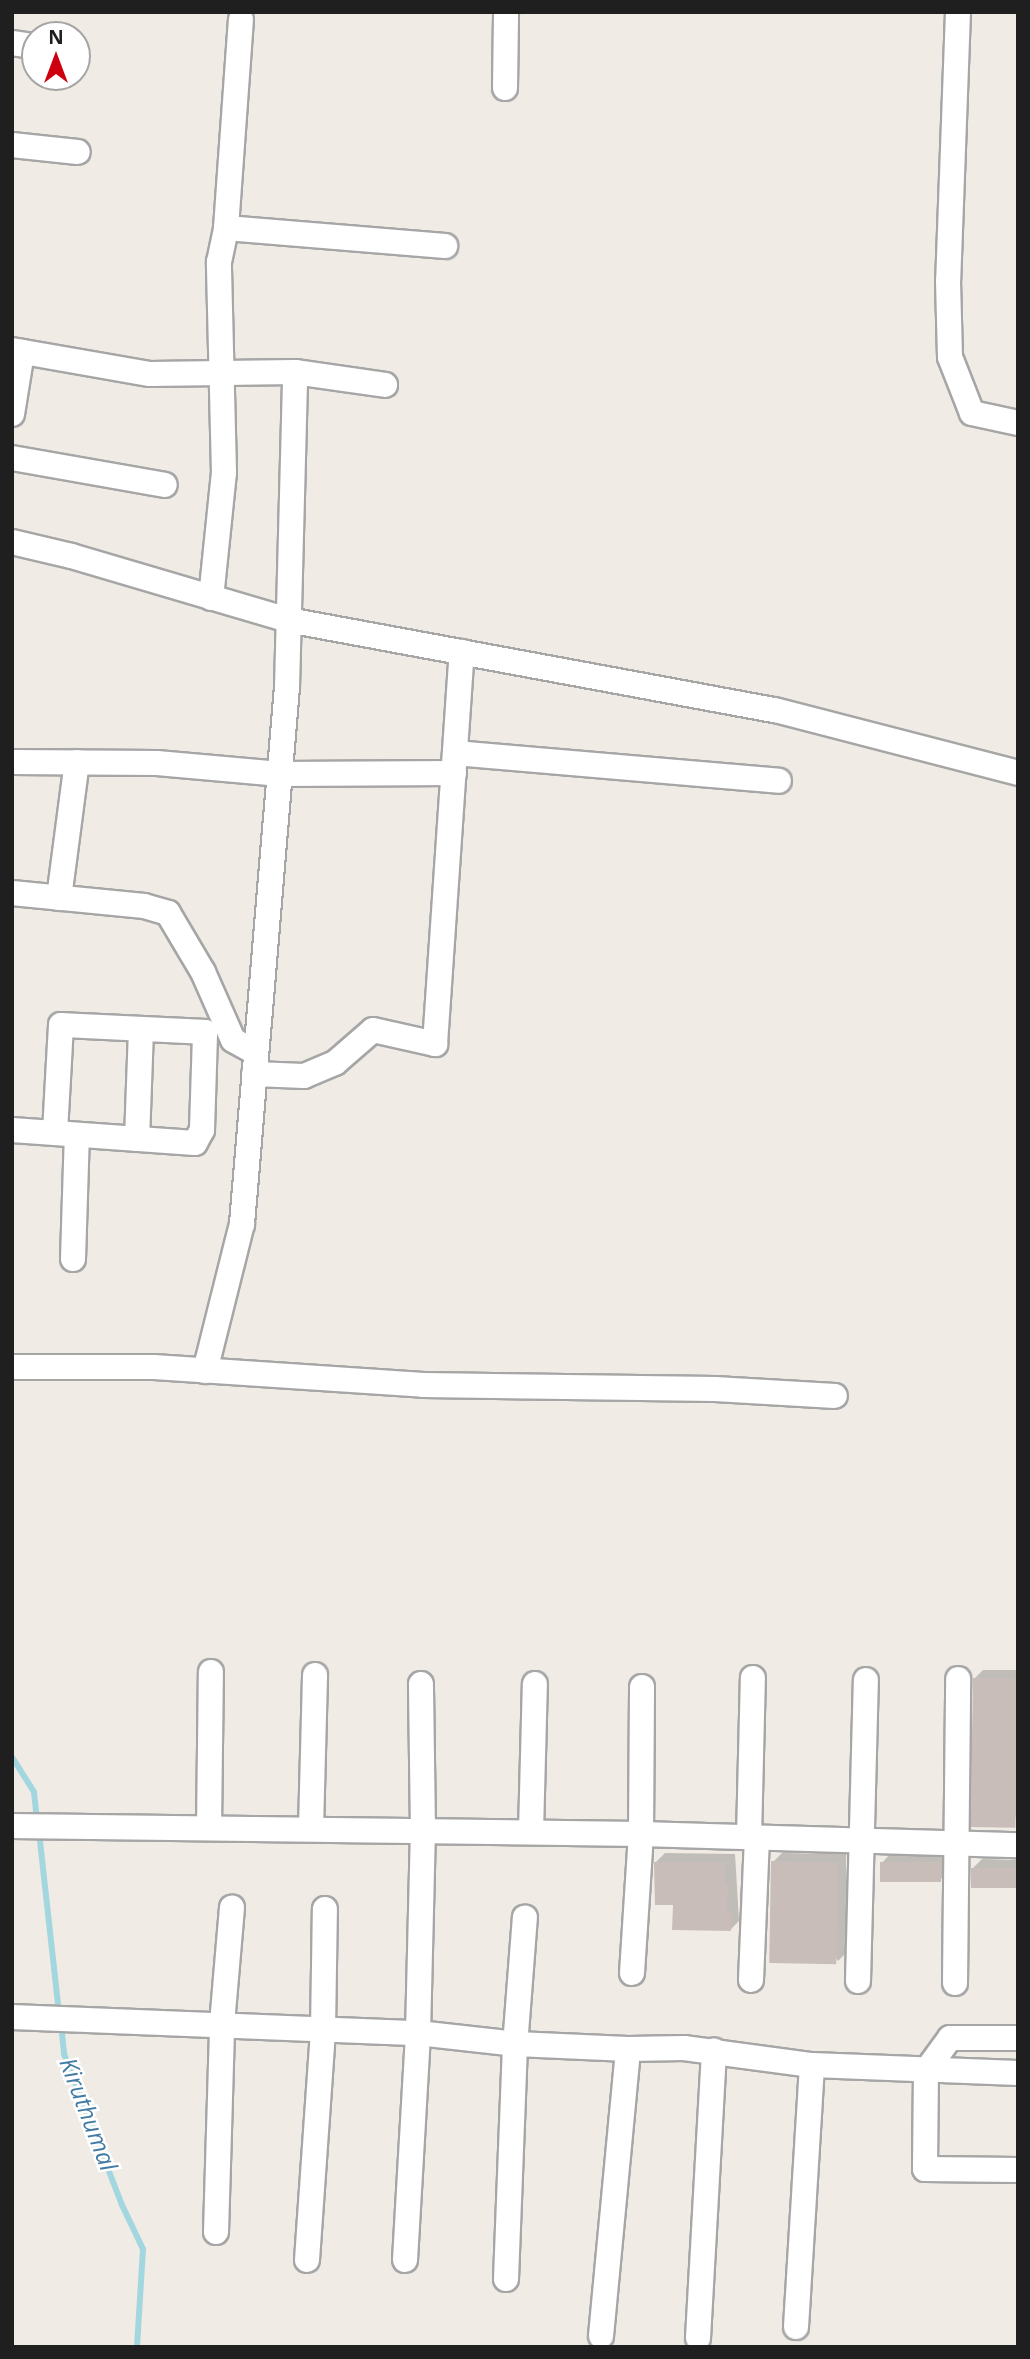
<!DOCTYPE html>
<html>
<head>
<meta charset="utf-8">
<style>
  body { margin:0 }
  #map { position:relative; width:1030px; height:2359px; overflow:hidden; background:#f0ece5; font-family:"Open Sans",sans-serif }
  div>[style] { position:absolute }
  .shadow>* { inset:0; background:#0003 }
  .stream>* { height:6px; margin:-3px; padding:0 3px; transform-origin:3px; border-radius:3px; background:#a3d7e0 }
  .building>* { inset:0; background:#c8bdb8; transform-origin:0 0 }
  .roads { filter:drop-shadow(2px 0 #a6a6a6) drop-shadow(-2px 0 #a6a6a6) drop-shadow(0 2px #a6a6a6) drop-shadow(0 -2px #a6a6a6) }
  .street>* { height:24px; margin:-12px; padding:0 12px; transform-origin:12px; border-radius:12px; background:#fff }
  span { translate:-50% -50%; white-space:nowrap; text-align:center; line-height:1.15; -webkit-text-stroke:5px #fff; paint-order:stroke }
  .water-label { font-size:24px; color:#417aa4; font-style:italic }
  .frame { position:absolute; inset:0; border:14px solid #1f1f1f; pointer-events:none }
  .north { position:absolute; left:21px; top:21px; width:70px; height:70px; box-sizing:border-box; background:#fff; border:2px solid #a5a5a5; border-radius:50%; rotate:0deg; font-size:19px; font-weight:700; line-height:28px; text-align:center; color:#1f1f1f }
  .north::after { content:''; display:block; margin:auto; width:24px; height:32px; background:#ce0010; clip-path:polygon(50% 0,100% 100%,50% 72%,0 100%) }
</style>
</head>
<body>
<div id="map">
  <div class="shadow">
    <i style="clip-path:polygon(983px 1670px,1018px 1670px,1018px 1825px,974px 1679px)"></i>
    <i style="clip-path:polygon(665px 1853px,735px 1854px,739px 1921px,730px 1930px,675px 1903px,656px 1862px)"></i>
    <i style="clip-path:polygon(782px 1853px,846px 1854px,847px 1952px,838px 1961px,773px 1862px)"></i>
    <i style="clip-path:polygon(891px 1853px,950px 1854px,949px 1871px,940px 1880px,882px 1863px)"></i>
    <i style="clip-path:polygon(982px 1859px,1018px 1860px,1018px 1887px,973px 1868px)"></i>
  </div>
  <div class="stream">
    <i style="left:12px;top:1757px;width:41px;rotate:57.8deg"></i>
    <i style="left:34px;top:1792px;width:30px;rotate:84deg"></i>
    <i style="left:39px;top:1832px;width:182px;rotate:83.7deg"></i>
    <i style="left:61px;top:2024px;width:30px;rotate:84deg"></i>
    <i style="left:64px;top:2054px;width:162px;rotate:69deg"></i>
    <i style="left:122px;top:2205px;width:49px;rotate:64.5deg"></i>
    <i style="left:143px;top:2249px;width:98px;rotate:93.5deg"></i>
  </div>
  <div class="building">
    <i style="left:973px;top:1678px;width:45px;height:149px;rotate:1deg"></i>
    <i style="left:771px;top:1861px;width:67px;height:102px;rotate:1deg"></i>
    <i style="clip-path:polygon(654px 1862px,726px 1862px,725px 1885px,728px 1885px,727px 1911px,732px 1911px,731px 1931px,672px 1930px,673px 1905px,655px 1905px)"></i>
    <i style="left:880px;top:1862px;width:61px;height:20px"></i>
    <i style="left:971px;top:1868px;width:47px;height:20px"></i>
  </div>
  <div class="roads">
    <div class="street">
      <i style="left:958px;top:12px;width:269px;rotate:92.1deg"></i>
      <i style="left:948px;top:281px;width:76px;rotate:88.5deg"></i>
      <i style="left:950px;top:357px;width:60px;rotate:68.6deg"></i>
      <i style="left:972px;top:413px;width:47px;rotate:12.3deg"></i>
      <i style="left:12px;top:43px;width:22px;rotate:8deg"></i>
      <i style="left:505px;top:88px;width:76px;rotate:-89.2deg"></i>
      <i style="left:12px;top:145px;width:66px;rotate:6.1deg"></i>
      <i style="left:226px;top:228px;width:220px;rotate:4.7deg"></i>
      <i style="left:12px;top:350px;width:140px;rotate:9.9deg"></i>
      <i style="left:150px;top:374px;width:145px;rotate:-0.8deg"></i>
      <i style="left:295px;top:372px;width:91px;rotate:8.2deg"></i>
      <i style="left:12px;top:414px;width:63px;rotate:-80.8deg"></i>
      <i style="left:12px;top:458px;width:155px;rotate:10deg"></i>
      <i style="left:12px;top:542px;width:61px;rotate:13.3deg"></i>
      <i style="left:71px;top:556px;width:226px;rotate:16.4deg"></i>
      <i style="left:288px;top:620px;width:495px;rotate:10.5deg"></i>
      <i style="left:775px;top:710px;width:251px;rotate:14.5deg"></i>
      <i style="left:211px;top:598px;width:126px;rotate:-84.1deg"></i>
      <i style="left:224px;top:473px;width:211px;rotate:-91.4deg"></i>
      <i style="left:219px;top:262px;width:35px;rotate:-78deg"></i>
      <i style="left:226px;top:228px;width:209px;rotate:-85.9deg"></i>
      <i style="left:455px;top:753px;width:325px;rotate:4.9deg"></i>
      <i style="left:12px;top:762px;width:145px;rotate:0.4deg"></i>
      <i style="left:157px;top:763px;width:124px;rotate:5.1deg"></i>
      <i style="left:281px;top:774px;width:173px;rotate:-0.3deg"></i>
      <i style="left:12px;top:893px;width:133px;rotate:5.6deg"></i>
      <i style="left:144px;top:906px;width:25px;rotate:16deg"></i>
      <i style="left:168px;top:913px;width:69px;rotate:59.3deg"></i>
      <i style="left:203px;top:972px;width:74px;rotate:66.2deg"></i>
      <i style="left:233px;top:1040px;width:26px;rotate:29deg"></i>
      <i style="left:59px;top:898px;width:137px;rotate:-82.5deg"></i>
      <i style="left:254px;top:1074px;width:50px;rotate:2.3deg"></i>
      <i style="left:304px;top:1076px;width:34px;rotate:-23deg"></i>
      <i style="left:335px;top:1063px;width:50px;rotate:-41deg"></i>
      <i style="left:373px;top:1030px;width:64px;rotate:12.7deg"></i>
      <i style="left:435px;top:1044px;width:393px;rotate:-86.1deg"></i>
      <i style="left:12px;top:1130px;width:183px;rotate:4.1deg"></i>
      <i style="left:195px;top:1143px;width:15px;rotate:-62deg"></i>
      <i style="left:202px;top:1130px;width:98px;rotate:-88.2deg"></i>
      <i style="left:205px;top:1032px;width:144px;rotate:-177.2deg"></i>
      <i style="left:61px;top:1025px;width:108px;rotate:93.2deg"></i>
      <i style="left:137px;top:1139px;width:110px;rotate:-87.9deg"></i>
      <i style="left:73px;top:1259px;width:124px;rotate:-88.2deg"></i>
      <i style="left:12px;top:1367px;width:142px"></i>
      <i style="left:154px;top:1367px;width:270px;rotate:3.8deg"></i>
      <i style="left:423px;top:1385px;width:292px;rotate:0.8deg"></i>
      <i style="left:715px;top:1389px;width:120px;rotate:3.3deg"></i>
      <i style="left:205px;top:1371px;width:152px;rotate:-75.9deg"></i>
      <i style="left:242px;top:1224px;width:539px;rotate:-85.21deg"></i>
      <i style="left:287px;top:687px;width:315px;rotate:-88.5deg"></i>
      <i style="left:12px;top:1826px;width:629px;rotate:0.73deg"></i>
      <i style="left:641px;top:1834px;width:377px;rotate:1.7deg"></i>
      <i style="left:209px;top:1828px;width:156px;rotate:-89.3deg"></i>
      <i style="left:311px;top:1829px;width:154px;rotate:-88.5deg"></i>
      <i style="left:531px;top:1832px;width:148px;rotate:-88.5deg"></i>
      <i style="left:749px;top:1837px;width:159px;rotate:-88.6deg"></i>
      <i style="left:632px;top:1973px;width:139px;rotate:-86.3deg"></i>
      <i style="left:641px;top:1834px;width:147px;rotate:-89.6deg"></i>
      <i style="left:751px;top:1980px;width:143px;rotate:-87.6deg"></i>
      <i style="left:858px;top:1981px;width:301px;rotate:-88.5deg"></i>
      <i style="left:955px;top:1983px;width:304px;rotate:-89.4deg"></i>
      <i style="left:12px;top:2017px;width:406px;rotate:2.3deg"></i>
      <i style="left:418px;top:2033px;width:99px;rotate:6.4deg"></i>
      <i style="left:516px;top:2044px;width:112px;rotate:2.6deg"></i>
      <i style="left:628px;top:2049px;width:56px;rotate:-1deg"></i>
      <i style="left:684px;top:2048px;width:129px;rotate:7.6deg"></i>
      <i style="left:812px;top:2065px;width:206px;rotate:2.2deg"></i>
      <i style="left:1018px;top:2038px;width:68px;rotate:180deg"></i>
      <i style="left:950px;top:2038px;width:41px;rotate:126deg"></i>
      <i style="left:926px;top:2071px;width:98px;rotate:90.6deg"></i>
      <i style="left:925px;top:2169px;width:93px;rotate:0.6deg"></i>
      <i style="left:216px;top:2232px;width:208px;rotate:-88.3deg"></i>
      <i style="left:222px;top:2024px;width:117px;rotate:-85.1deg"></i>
      <i style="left:307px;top:2260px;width:231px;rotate:-86deg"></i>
      <i style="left:323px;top:2030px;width:121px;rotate:-89.1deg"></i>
      <i style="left:405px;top:2260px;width:227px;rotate:-86.7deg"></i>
      <i style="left:418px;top:2033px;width:202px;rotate:-88.6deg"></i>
      <i style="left:423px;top:1831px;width:147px;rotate:-90.8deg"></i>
      <i style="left:506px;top:2279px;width:233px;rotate:-87.8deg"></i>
      <i style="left:515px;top:2046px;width:129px;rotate:-85.6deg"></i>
      <i style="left:796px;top:2327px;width:262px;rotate:-86.5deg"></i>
      <i style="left:601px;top:2336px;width:288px;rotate:-84.6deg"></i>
      <i style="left:698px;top:2338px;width:288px;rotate:-86.8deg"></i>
    </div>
  </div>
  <div class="water-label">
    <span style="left:89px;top:2114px;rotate:69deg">Kiruthumal</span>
  </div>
  <div class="frame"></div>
  <div class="north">N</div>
</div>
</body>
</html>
